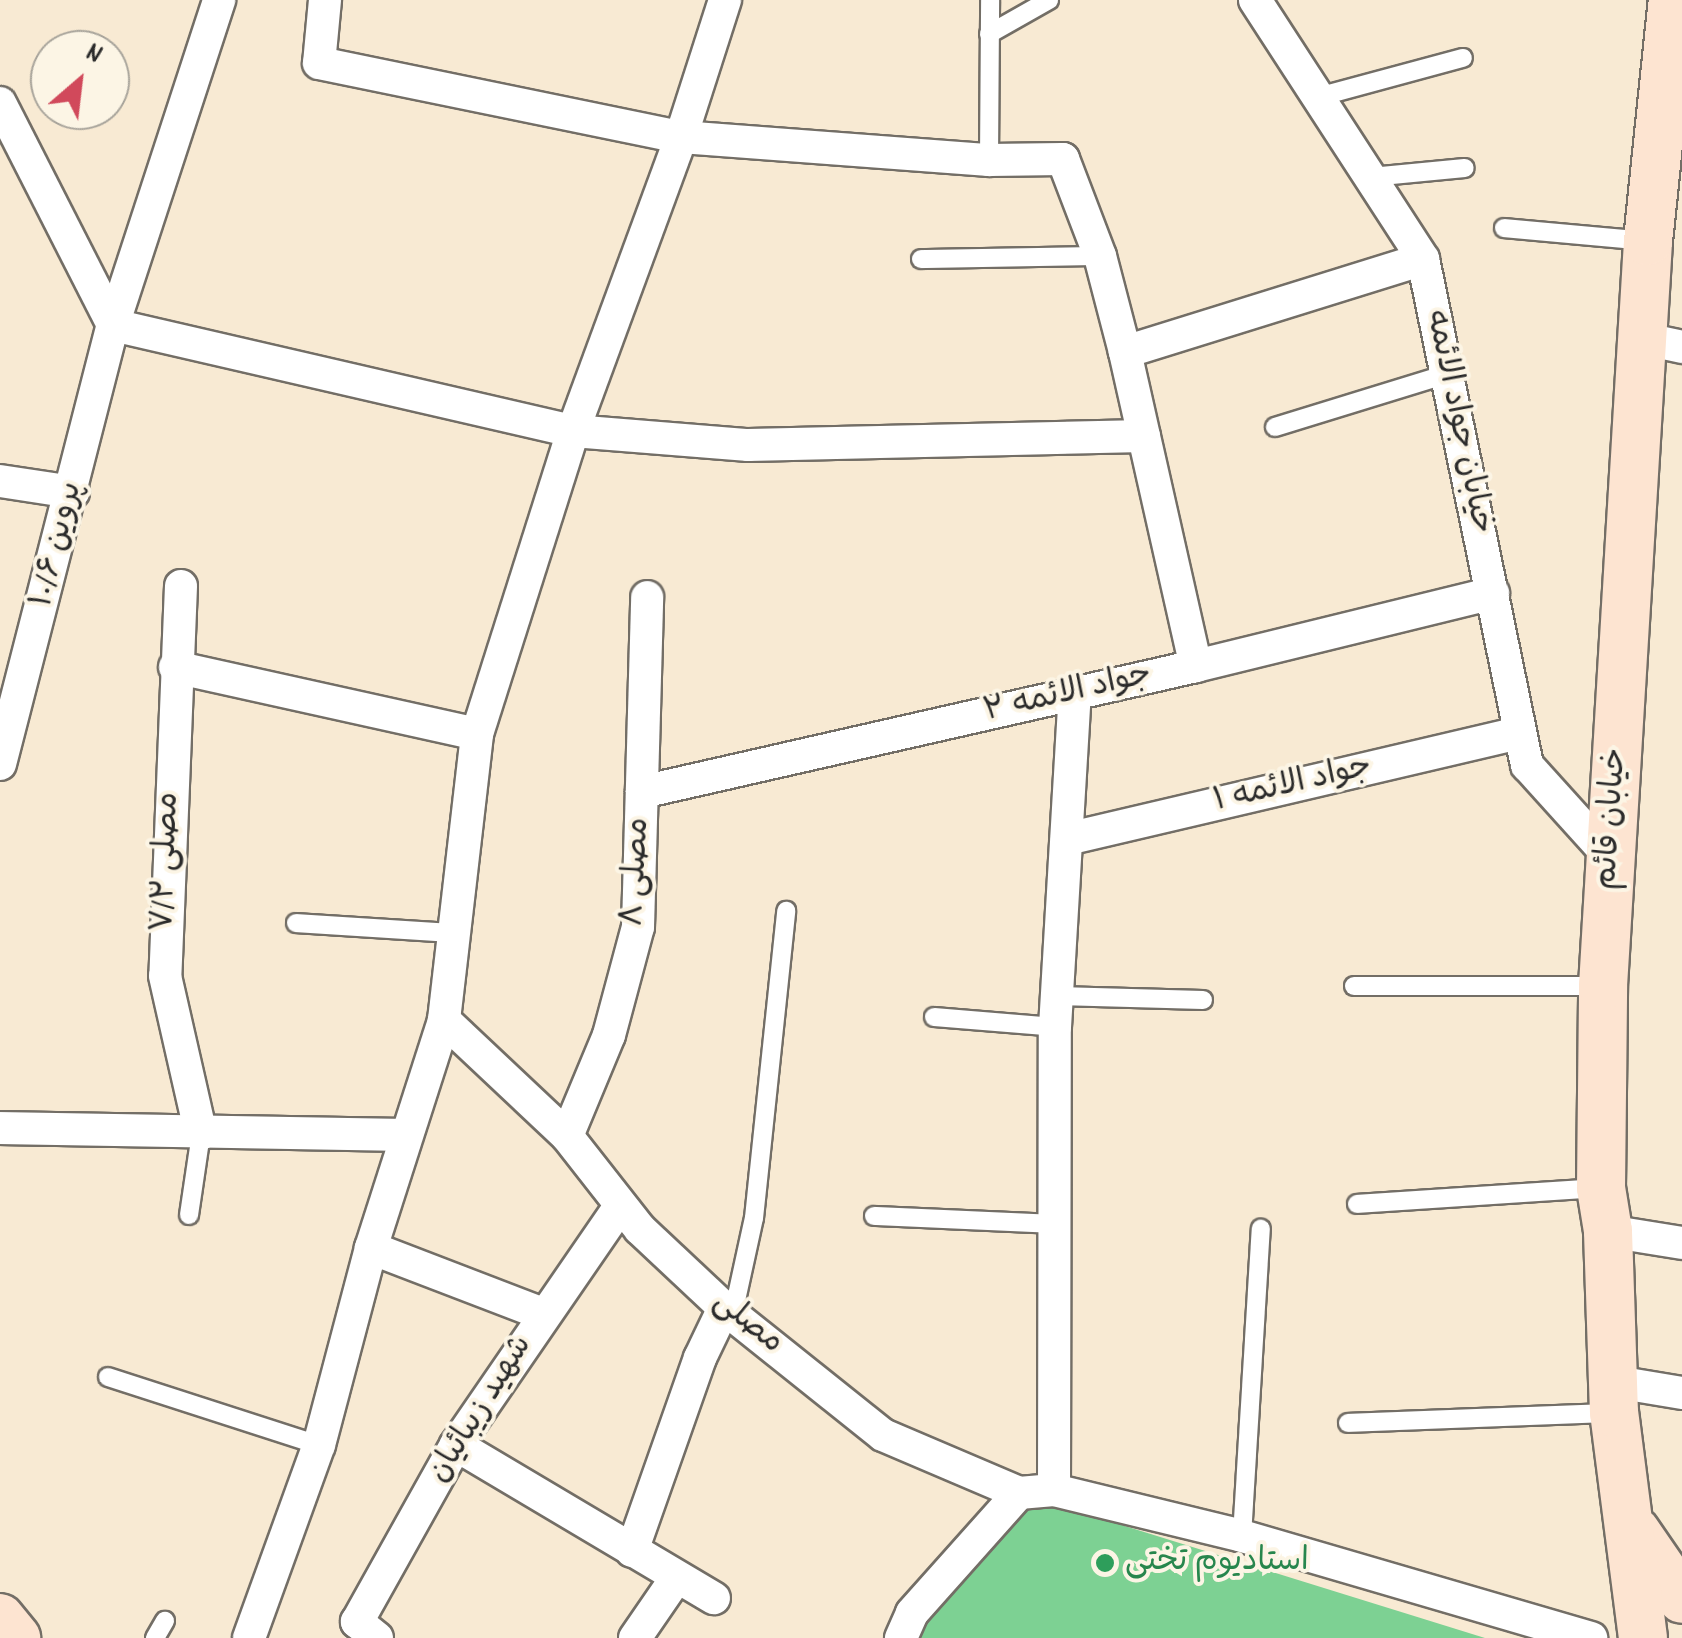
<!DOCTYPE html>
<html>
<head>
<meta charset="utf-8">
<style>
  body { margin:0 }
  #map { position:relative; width:1682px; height:1638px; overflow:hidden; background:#f8ead3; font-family:Dekko,"Playpen Sans Arabic",sans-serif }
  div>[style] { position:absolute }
  .green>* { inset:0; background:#7dd193 }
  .roads { filter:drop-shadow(2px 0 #736e66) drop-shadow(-2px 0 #736e66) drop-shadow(0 2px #736e66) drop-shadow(0 -2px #736e66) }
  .lane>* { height:18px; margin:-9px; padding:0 9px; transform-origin:9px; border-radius:9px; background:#fff }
  .street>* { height:32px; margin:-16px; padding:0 16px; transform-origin:16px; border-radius:16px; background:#fff }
  .secondary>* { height:48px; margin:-24px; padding:0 24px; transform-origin:24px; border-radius:24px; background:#fde4d1 }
  .dots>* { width:28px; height:28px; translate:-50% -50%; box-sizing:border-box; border:5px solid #fcf5e5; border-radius:50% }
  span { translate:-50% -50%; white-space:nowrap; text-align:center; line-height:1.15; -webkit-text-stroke:8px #fcf5e5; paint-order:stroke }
  .street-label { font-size:32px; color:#2b2b2b }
  .leisure-label { font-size:32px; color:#27864d }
  .left { translate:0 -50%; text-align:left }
  .north { position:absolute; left:30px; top:30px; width:100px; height:100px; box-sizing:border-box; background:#fcf5e5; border:2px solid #a8a49b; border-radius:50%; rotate:28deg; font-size:28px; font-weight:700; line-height:40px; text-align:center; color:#2b2b2b }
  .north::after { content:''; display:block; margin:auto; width:35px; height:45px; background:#d1495b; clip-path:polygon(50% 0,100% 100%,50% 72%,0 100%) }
</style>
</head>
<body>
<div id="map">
  <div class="green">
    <i style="clip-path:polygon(1022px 1494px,1485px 1638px,907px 1638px)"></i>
  </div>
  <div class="roads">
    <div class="lane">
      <i style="left:989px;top:34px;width:69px;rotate:-29.5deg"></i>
      <i style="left:1318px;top:97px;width:150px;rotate:-15.1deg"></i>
      <i style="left:989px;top:160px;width:160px;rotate:-89.6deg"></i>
      <i style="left:1371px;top:177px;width:94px;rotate:-5.5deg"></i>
      <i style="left:1504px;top:228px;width:145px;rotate:5.2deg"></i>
      <i style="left:921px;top:259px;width:179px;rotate:-1deg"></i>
      <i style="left:1275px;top:427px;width:180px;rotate:-17.1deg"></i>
      <i style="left:296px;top:923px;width:155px;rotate:3.7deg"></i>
      <i style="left:1354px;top:986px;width:245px"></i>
      <i style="left:1058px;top:996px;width:145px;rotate:1.6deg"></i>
      <i style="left:934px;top:1017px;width:121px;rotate:4.7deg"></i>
      <i style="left:1357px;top:1204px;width:245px;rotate:-3.8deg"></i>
      <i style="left:189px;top:1215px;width:82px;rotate:-81.6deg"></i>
      <i style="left:874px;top:1216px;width:184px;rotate:2.5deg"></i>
      <i style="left:733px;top:1314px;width:98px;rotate:-77.7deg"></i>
      <i style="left:754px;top:1218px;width:309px;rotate:-84deg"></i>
      <i style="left:108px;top:1377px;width:222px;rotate:17.9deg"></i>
      <i style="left:1348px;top:1423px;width:264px;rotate:-2.2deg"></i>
      <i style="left:1242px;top:1536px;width:308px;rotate:-86.5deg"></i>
      <i style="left:155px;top:1638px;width:20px;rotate:-60deg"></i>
    </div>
    <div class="street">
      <i style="left:325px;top:0;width:63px;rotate:95.4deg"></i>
      <i style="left:319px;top:63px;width:369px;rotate:11.6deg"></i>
      <i style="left:681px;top:137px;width:309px;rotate:4.3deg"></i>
      <i style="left:989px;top:160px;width:74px;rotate:-0.8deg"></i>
      <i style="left:1063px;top:159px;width:104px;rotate:69.1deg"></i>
      <i style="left:1100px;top:256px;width:99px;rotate:75.4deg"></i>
      <i style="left:1125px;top:352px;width:322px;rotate:77.3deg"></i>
      <i style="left:1255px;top:0;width:309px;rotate:57deg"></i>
      <i style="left:1423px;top:259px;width:517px;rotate:78.39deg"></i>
      <i style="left:1527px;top:765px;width:125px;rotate:47.9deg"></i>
      <i style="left:0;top:103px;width:249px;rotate:63deg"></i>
      <i style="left:113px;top:325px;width:472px;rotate:13deg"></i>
      <i style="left:573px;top:431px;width:176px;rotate:4.6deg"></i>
      <i style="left:748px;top:445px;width:396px;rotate:-1.3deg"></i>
      <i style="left:1645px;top:339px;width:38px;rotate:12deg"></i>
      <i style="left:1125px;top:352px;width:312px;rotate:-17.3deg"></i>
      <i style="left:0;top:481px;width:74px;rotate:8.6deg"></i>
      <i style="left:181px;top:586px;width:390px;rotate:92.3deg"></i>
      <i style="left:165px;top:976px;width:162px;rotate:77.2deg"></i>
      <i style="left:175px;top:667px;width:309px;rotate:12.5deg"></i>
      <i style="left:0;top:764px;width:453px;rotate:-75.6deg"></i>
      <i style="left:113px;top:325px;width:342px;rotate:-71.9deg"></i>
      <i style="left:642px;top:792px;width:568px;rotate:-12.81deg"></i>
      <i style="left:1196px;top:666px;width:306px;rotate:-13.8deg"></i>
      <i style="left:1067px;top:839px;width:465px;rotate:-13.2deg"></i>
      <i style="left:444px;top:1020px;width:169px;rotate:43.3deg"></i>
      <i style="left:567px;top:1136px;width:118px;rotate:51.9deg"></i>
      <i style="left:640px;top:1229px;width:115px;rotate:43.2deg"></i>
      <i style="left:724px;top:1308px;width:203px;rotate:38.6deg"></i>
      <i style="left:883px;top:1435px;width:148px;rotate:23.1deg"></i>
      <i style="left:1019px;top:1493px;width:35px;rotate:-5deg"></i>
      <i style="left:1054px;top:1490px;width:194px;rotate:13.7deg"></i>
      <i style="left:1242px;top:1536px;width:364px;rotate:16.3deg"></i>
      <i style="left:0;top:1128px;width:405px;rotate:1deg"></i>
      <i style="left:567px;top:1136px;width:109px;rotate:-67.4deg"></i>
      <i style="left:609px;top:1035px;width:112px;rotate:-75deg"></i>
      <i style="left:638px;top:927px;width:330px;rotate:-88.4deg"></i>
      <i style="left:1608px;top:1231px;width:75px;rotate:9.2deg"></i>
      <i style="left:371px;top:1248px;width:184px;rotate:21deg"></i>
      <i style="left:1616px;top:1382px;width:67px;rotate:9.5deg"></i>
      <i style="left:456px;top:1445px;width:300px;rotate:30.7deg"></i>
      <i style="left:1054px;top:1490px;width:463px;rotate:-89.9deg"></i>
      <i style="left:1055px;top:1027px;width:334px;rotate:-86.6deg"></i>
      <i style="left:632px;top:1551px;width:205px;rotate:-70.6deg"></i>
      <i style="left:700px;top:1358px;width:55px;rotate:-64.4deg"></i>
      <i style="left:249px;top:1638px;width:205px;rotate:-70.1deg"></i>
      <i style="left:319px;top:1445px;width:204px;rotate:-75.2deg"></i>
      <i style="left:371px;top:1248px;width:239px;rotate:-72.2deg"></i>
      <i style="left:444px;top:1020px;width:288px;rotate:-83.4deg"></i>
      <i style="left:477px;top:734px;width:318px;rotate:-72.4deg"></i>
      <i style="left:573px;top:431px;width:313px;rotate:-69.8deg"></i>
      <i style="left:681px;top:137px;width:144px;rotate:-72.2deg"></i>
      <i style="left:377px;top:1638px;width:26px;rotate:-141deg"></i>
      <i style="left:357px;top:1622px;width:203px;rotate:-60.8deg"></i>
      <i style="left:456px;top:1445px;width:290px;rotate:-55.5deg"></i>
      <i style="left:635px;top:1638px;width:74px;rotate:-55.5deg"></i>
      <i style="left:901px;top:1638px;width:27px;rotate:-66deg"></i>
      <i style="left:912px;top:1613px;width:161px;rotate:-48.3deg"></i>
    </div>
    <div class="secondary">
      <i style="left:1636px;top:1532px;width:81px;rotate:55.5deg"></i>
      <i style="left:0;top:1618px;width:26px;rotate:51deg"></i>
      <i style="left:1643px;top:1638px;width:227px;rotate:-97.3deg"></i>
      <i style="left:1614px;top:1413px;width:182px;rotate:-91.9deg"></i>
      <i style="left:1608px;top:1231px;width:44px;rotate:-99.2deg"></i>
      <i style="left:1601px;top:1188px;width:202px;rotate:-89.4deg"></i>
      <i style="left:1603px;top:986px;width:746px;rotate:-86.54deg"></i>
      <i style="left:1648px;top:241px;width:242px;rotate:-84.1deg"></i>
    </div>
  </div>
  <div class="dots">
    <i style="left:1105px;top:1563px;background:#2e9e5b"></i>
  </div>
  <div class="street-label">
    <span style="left:1457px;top:422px;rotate:78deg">خیابان جواد الائمه</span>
    <span style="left:59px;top:545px;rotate:-76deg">پروین ۱۰/۶</span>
    <span style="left:1068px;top:695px;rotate:-13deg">جواد الائمه ۲</span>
    <span style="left:1293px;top:786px;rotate:-13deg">جواد الائمه ۱</span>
    <span style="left:1613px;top:819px;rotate:-86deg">خیابان قائم</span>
    <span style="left:168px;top:862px;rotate:-88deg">مصلی ۷/۲</span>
    <span style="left:638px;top:872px;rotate:-87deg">مصلی ۸</span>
    <span style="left:747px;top:1324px;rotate:39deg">مصلی</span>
    <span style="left:482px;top:1410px;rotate:-58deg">شهید زیبائیان</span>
  </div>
  <div class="leisure-label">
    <span class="left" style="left:1125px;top:1563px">استادیوم تختی</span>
  </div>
  <div class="north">N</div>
</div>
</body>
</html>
